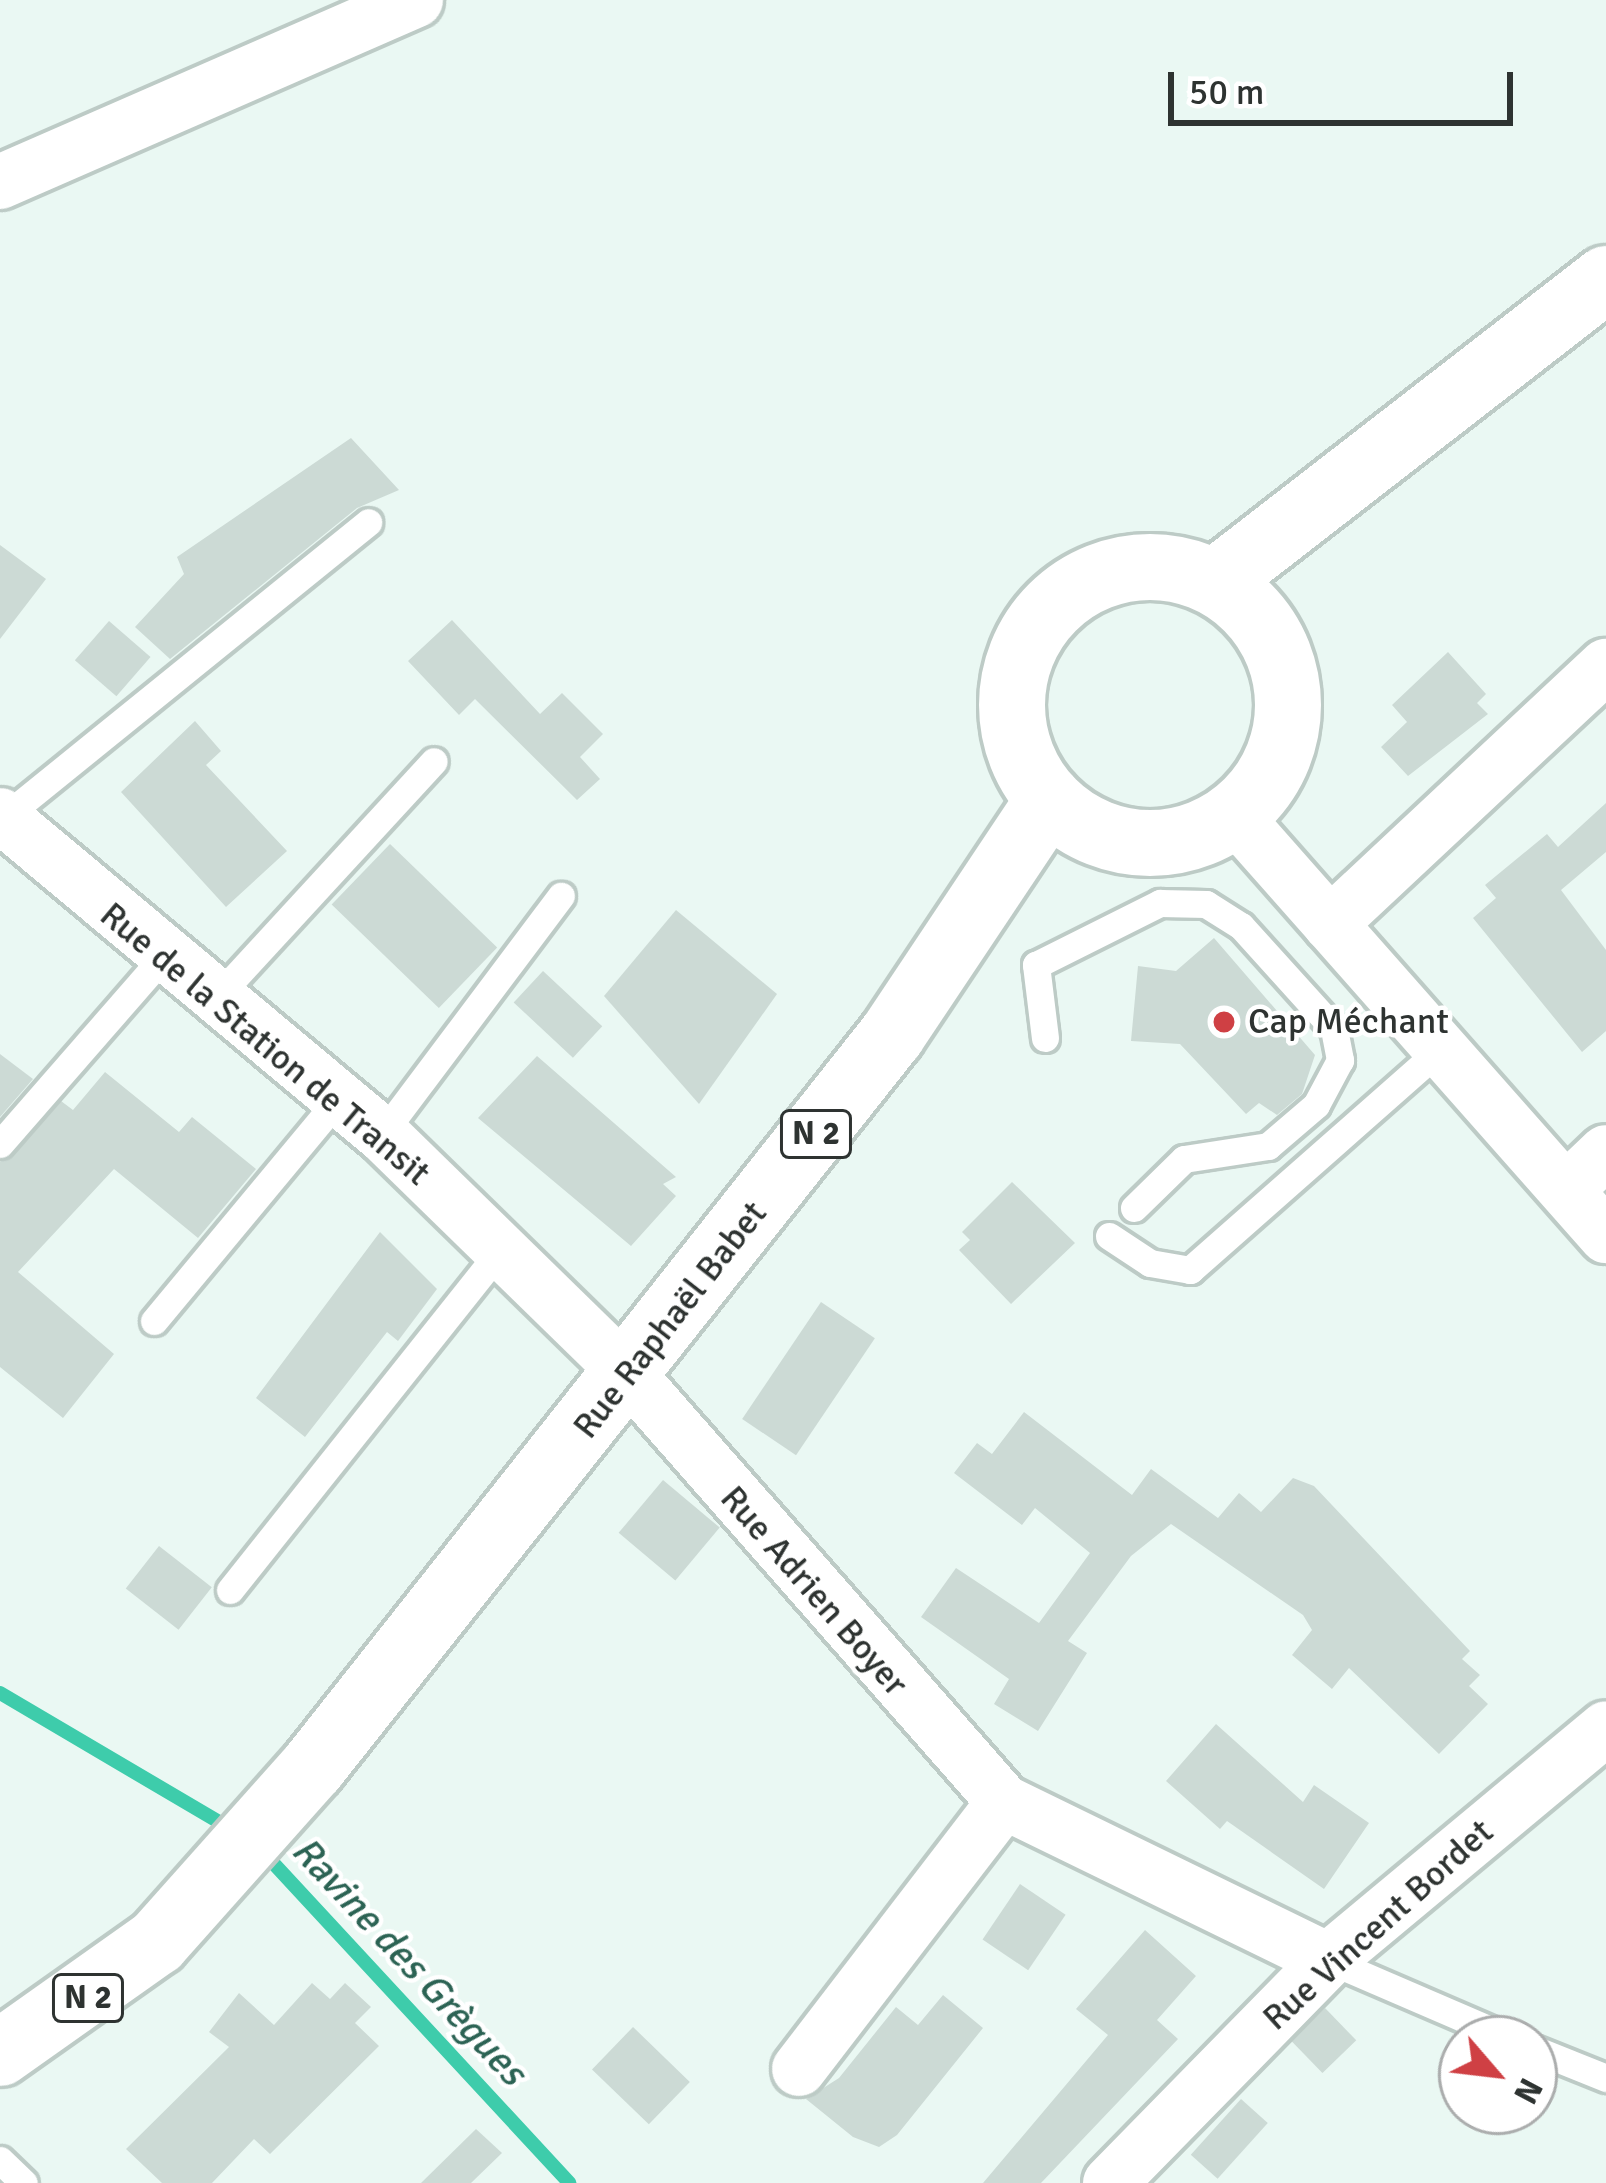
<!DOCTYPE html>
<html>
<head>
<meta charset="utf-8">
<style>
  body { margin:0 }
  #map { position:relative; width:1606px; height:2183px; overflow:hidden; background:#eaf8f3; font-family:Signika,sans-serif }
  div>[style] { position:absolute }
  .stream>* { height:14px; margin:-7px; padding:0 7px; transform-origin:7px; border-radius:7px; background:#3eccab }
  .building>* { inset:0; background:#ccdad5; transform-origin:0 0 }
  .roads { filter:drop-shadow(3px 0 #bdcbc6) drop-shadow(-3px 0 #bdcbc6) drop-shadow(0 3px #bdcbc6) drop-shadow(0 -3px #bdcbc6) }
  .lane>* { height:27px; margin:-13.5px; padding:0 13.5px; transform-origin:13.5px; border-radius:13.5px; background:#fff }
  .street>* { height:54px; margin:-27px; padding:0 27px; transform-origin:27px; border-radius:27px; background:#fff }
  .primary>* { height:66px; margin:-33px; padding:0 33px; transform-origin:33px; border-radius:33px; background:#fff }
  .primary>.ring { margin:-33px; padding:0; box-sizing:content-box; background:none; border:66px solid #fff; border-radius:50% }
  .dots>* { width:33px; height:33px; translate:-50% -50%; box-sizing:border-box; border:6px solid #fff; border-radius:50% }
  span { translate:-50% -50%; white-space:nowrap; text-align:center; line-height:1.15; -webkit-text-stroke:9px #fff; paint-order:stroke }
  .shield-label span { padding:3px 9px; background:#fff; border:3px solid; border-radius:9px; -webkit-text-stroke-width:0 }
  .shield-label { font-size:33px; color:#2e3331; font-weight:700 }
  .poi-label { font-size:36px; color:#2e3331 }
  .left { translate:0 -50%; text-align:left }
  .street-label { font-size:36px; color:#2e3331 }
  .water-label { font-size:39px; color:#2c6354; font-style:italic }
  .north { position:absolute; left:1438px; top:2015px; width:120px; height:120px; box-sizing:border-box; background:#fff; border:3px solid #abadad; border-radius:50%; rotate:118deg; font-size:33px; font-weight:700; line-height:48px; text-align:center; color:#2e3331 }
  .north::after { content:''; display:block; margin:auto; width:42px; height:54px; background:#cf4044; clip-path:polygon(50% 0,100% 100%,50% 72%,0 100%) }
  .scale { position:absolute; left:1168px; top:72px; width:345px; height:54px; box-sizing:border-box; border:6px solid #2e3331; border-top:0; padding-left:15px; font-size:36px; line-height:42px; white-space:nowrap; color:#2e3331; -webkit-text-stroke:9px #fff; paint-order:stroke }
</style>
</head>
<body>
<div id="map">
  <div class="stream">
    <i style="left:0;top:1693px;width:274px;rotate:30.5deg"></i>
    <i style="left:263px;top:1852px;width:451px;rotate:47.2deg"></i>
  </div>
  <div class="building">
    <i style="clip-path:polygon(351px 438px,399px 490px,357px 508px,170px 659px,135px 627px,184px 574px,177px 557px)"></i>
    <i style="clip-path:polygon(0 545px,46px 579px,0 639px)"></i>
    <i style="clip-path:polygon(452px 620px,540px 714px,562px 693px,603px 734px,580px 757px,600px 779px,577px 800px,475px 699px,459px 715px,408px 661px)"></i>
    <i style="left:109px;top:621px;width:55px;height:52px;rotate:41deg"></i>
    <i style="clip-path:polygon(1448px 652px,1486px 694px,1477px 703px,1488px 714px,1408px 776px,1381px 747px,1407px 722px,1392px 705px)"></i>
    <i style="clip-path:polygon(195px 721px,221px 751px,206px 765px,287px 851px,226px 907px,121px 792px)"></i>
    <i style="clip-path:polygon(1606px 803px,1606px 852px,1561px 890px,1606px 950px,1606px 1031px,1582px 1052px,1473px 918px,1496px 898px,1485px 885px,1547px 834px,1558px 847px)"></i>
    <i style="left:390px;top:844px;width:149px;height:84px;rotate:44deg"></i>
    <i style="clip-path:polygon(676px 910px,777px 994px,699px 1104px,604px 996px)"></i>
    <i style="clip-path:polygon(1214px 938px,1315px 1055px,1302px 1094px,1277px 1115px,1259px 1103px,1246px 1114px,1180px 1044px,1131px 1041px,1138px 966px,1176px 971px)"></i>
    <i style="left:543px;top:971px;width:81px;height:43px;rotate:43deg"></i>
    <i style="clip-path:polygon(0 1054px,33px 1079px,0 1117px)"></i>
    <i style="clip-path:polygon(537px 1056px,676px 1177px,663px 1184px,676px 1196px,631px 1246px,478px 1118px)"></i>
    <i style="clip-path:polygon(105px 1072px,179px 1132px,192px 1117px,256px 1169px,198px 1238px,114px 1169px,18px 1272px,114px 1354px,63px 1418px,0 1367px,0 1162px,61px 1101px,73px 1110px)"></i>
    <i style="clip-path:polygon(1012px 1182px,1075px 1243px,1011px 1304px,959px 1250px,970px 1240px,962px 1232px)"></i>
    <i style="clip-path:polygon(380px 1232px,437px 1289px,398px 1341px,387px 1332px,305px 1437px,256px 1398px)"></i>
    <i style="left:821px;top:1302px;width:65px;height:141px;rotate:34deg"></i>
    <i style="clip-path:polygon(1024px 1412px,1132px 1495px,1151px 1469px,1218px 1518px,1239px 1493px,1261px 1512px,1293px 1478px,1314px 1486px,1470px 1651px,1462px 1659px,1480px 1675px,1469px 1686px,1488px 1704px,1439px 1754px,1349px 1668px,1332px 1689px,1292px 1655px,1312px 1630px,1303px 1615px,1171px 1524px,1131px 1556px,1068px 1641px,1087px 1653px,1038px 1731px,994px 1704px,1009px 1679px,921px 1617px,956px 1568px,1039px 1623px,1090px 1553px,1035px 1508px,1022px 1525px,954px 1473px,977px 1443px,992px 1454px)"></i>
    <i style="left:663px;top:1480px;width:74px;height:69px;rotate:40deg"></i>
    <i style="left:159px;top:1546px;width:67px;height:54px;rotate:38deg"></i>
    <i style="clip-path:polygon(1216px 1724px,1303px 1802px,1314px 1785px,1369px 1823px,1324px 1889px,1227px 1821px,1220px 1829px,1166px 1781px)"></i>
    <i style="left:1020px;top:1884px;width:55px;height:67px;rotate:34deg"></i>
    <i style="clip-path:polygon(1145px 1930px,1196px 1976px,1157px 2020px,1178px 2039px,1041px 2183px,983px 2183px,1108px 2035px,1076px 2009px)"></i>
    <i style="clip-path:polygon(312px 1983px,330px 1999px,345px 1983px,371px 2007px,355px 2023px,379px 2046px,270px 2154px,254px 2139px,212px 2183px,162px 2183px,126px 2149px,229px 2047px,209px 2032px,239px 1993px,274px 2025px)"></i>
    <i style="clip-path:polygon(943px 1995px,983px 2028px,897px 2135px,879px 2147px,853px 2137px,806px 2099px,839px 2078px,896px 2007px,918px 2025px)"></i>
    <i style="left:1325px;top:2008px;width:45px;height:47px;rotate:46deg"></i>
    <i style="left:633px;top:2027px;width:79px;height:59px;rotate:44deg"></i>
    <i style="left:1241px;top:2099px;width:36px;height:75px;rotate:42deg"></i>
    <i style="clip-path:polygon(476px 2129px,502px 2153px,471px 2183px,421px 2183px)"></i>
  </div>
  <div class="roads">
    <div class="lane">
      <i style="left:3px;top:818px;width:470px;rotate:-39deg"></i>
      <i style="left:215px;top:999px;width:323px;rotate:-47.4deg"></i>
      <i style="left:1045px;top:1038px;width:74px;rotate:-97deg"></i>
      <i style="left:1036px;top:965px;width:139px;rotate:-26.6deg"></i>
      <i style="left:1160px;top:903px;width:46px;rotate:1.2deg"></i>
      <i style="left:1206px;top:904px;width:41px;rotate:32.2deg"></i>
      <i style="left:1241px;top:926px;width:139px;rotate:47.9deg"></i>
      <i style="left:1334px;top:1029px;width:32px;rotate:79deg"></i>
      <i style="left:1340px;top:1060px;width:51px;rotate:118.1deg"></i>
      <i style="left:1316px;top:1105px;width:63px;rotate:139.5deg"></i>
      <i style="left:1268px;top:1146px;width:85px;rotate:171.2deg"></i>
      <i style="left:1184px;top:1159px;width:70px;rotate:135.6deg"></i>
      <i style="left:382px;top:1134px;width:298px;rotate:-53.1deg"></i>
      <i style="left:0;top:1144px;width:248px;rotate:-48.9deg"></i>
      <i style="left:1109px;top:1236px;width:49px;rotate:33.4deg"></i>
      <i style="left:1150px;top:1263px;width:41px;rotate:9.9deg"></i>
      <i style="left:1190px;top:1270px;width:334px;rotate:-41.4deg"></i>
      <i style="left:154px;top:1321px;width:288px;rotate:-50.3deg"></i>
      <i style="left:230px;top:1590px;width:434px;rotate:-51.5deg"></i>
      <i style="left:1328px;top:1960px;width:199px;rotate:23.3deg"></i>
      <i style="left:1534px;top:2049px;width:78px;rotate:21.9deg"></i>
      <i style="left:0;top:2160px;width:33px;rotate:44deg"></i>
    </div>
    <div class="street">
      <i style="left:0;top:182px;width:454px;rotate:-23.6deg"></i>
      <i style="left:0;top:815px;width:498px;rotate:39.9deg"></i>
      <i style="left:382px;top:1134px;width:345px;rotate:44.3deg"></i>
      <i style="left:629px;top:1375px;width:568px;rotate:48.71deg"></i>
      <i style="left:1004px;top:1802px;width:360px;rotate:26deg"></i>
      <i style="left:1234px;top:815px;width:562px;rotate:48.54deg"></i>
      <i style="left:1330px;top:924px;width:378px;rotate:-43.1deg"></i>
      <i style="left:1566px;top:1190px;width:55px;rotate:-43.5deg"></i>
      <i style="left:799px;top:2069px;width:337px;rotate:-52.5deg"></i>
      <i style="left:1110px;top:2183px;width:312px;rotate:-45.6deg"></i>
      <i style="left:1328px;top:1960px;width:362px;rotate:-39.8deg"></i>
    </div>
    <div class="primary">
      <i class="ring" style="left:1012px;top:567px;width:210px;height:210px"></i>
      <i style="left:1218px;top:580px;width:491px;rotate:-37.8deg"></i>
      <i style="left:0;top:2053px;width:192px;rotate:-35.3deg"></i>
      <i style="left:157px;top:1942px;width:234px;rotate:-48.3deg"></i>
      <i style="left:313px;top:1767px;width:933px;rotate:-51.66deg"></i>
      <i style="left:892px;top:1035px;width:283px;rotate:-56.3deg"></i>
    </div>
  </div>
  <div class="dots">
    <i style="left:1224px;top:1022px;background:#cf4044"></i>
  </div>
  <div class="shield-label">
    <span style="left:816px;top:1134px">N 2</span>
    <span style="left:88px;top:1998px">N 2</span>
  </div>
  <div class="poi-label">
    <span class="left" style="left:1248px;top:1022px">Cap Méchant</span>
  </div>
  <div class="street-label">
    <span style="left:265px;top:1044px;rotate:40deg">Rue de la Station de Transit</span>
    <span style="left:670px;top:1320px;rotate:-52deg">Rue Raphaël Babet</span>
    <span style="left:814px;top:1591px;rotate:49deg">Rue Adrien Boyer</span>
    <span style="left:1378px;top:1925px;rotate:-42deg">Rue Vincent Bordet</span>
  </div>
  <div class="water-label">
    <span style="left:409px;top:1961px;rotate:47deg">Ravine des Grègues</span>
  </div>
  <div class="north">N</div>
  <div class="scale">50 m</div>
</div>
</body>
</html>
